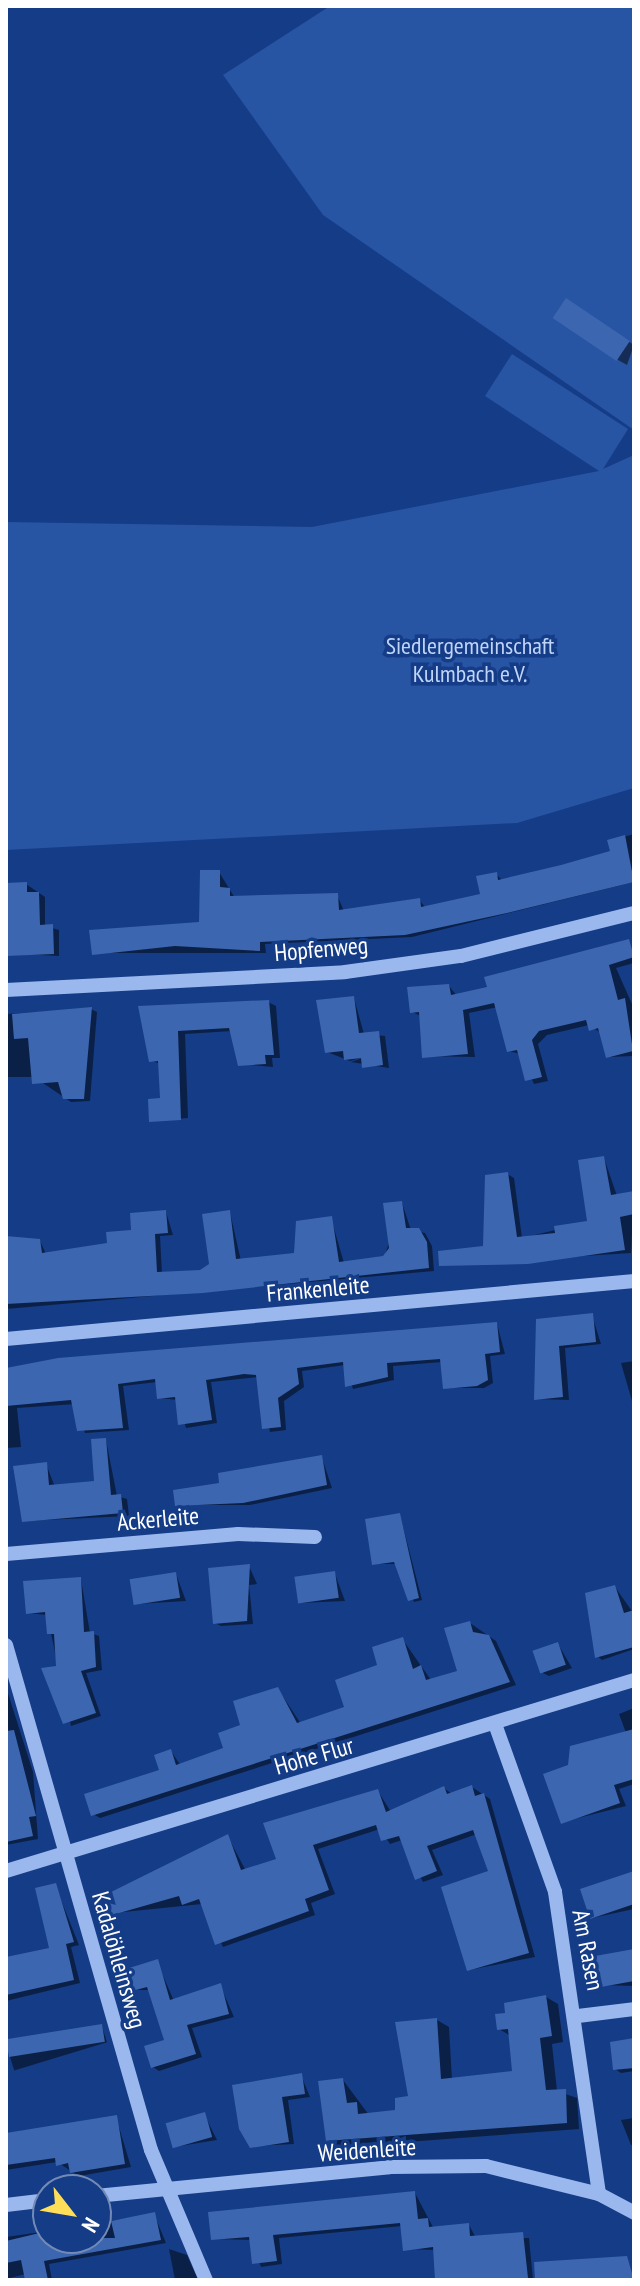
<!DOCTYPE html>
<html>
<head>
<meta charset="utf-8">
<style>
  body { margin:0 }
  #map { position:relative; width:640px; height:2286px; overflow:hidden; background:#153c86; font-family:"PT Sans Narrow",sans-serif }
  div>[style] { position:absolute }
  .green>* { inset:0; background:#2854a4 }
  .shadow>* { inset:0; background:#0007; transform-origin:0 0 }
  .building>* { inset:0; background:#3d66b0; transform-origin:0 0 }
  .minor>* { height:14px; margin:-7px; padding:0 7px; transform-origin:7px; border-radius:7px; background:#9ab8ee }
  span { translate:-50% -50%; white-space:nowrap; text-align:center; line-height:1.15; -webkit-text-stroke:7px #153c86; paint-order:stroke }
  .park-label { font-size:24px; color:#c0d5fa }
  .street-label { font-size:24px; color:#fff }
  .frame { position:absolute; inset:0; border:8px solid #fff; pointer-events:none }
  .north { position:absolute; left:32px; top:2174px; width:80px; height:80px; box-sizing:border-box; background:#153c86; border:2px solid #738ab6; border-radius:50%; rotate:121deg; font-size:22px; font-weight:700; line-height:32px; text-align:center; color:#fff }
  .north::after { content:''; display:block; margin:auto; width:28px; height:36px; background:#ffdf57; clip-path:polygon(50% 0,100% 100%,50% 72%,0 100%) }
</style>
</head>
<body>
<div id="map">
  <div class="green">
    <i style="clip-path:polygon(330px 6px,634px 6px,634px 430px,323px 215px,223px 75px)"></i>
    <i style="clip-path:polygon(512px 354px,628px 429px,603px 469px,634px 455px,634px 788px,517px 823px,6px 850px,6px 522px,312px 527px,599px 471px,485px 396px)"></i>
  </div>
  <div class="shadow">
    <i style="clip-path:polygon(576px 306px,634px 345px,627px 365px,618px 360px)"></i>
    <i style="clip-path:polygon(634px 834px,634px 882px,412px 937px,265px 944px,266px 953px,94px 953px,201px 923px,219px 872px,235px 898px,337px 895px,344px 911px,419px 900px,426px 908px,483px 895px,496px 874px,503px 881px,612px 852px,609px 841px)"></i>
    <i style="clip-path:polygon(26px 884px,45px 897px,45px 926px,59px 930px,59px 956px,6px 953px,6px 885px)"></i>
    <i style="clip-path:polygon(629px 941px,634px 963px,616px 968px,632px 1004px,634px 1056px,608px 1057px,601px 1033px,589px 1025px,547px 1035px,538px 1044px,548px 1081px,534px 1084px,520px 1054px,509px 1051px,498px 1007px,469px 1013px,475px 1057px,424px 1056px,421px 1016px,412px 1012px,449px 986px,457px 996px,489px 988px)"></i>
    <i style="clip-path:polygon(354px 998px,364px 1034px,385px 1036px,389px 1068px,351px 1062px,371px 1055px,350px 1061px,327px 1052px)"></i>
    <i style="clip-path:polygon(268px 1002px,276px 1006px,280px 1058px,272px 1058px,273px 1067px,239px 1064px,232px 1031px,185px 1034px,188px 1118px,151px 1121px,162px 1100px,160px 1064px,151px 1060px,141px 1008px)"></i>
    <i style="clip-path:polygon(91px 1009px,97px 1012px,90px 1101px,71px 1102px,34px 1077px,6px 1077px,6px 1014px)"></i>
    <i style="clip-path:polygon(604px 1158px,617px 1196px,634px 1193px,631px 1253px,441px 1265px,485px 1248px,507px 1174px,514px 1178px,522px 1238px,589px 1222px)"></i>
    <i style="clip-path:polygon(402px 1203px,411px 1230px,425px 1233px,432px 1246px,434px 1271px,6px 1309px,6px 1238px,40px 1241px,46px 1254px,109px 1245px,166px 1212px,173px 1235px,160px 1236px,162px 1274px,201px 1272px,211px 1265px,230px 1212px,241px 1261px,295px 1255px,331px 1218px,344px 1263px,384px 1258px)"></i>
    <i style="clip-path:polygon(592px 1315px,601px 1344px,565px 1348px,569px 1400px,536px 1399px,538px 1320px)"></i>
    <i style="clip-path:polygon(497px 1324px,505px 1354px,490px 1356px,493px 1383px,484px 1388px,445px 1388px,442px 1362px,393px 1366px,394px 1380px,353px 1389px,345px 1365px,302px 1371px,304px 1387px,284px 1401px,286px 1430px,270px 1432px,258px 1377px,211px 1382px,217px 1423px,186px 1428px,178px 1400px,159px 1398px,157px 1382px,123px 1386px,129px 1430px,85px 1433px,76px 1404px,17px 1408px,21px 1447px,6px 1448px,6px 1369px)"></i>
    <i style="clip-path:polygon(634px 1361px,634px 1400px,632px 1401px,621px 1363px)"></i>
    <i style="clip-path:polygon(106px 1440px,117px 1496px,127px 1499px,129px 1516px,24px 1521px,46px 1464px,55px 1487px,96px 1482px)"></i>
    <i style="clip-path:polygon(322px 1458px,332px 1488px,250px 1505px,177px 1505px)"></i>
    <i style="clip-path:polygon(400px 1515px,422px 1600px,414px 1602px,397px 1564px,374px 1564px)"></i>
    <i style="clip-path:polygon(249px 1566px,257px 1584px,249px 1585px,253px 1624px,221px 1626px,215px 1623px)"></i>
    <i style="clip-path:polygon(176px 1574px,186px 1601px,136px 1604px)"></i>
    <i style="clip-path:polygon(335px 1574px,345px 1601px,299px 1603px)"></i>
    <i style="clip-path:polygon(81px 1579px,90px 1633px,99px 1636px,102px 1670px,86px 1673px,101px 1716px,71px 1726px,47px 1615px,27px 1613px)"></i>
    <i style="clip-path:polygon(615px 1587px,634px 1614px,634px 1649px,602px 1660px,597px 1656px)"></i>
    <i style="clip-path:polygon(470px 1623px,496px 1641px,516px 1685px,100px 1818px,93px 1814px,161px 1771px,171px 1751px,181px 1766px,226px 1749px,278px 1689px,301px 1724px,346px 1708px,403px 1640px,431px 1680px,459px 1673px)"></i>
    <i style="clip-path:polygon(558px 1644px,572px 1668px,549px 1676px,543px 1673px)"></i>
    <i style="clip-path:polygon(6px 1687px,33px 1772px,38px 1839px,6px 1845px)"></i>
    <i style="clip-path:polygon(634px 1708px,634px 1784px,619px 1789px,626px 1806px,562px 1822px,570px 1767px,626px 1733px,619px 1714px)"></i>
    <i style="clip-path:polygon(472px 1787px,490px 1799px,535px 1957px,469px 1970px,490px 1872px,477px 1834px,432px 1850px,443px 1875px,423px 1882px,402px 1840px,390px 1844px,380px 1829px,318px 1849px,335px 1894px,311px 1903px,315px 1915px,223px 1947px,202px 1904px,114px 1913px,228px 1837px,246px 1871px,278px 1861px,266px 1825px,378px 1791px,391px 1812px,444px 1788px,452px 1794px)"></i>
    <i style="clip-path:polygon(634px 1873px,634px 1909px,592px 1918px)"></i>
    <i style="clip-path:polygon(55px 1885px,79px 1945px,71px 1947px,80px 1983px,6px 2001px,6px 1960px,51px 1950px)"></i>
    <i style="clip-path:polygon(634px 1953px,634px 1986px,603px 1985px)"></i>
    <i style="clip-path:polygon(157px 1962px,174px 2001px,220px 1985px,234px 2017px,192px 2028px,202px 2057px,159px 2071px,153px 2067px,166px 2041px,150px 1990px,134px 1990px)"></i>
    <i style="clip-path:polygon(546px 1997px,558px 2004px,563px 2042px,552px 2044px,557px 2091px,577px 2098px,579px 2129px,340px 2147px,328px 2140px,343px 2080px,369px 2115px,397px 2112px,410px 2098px,437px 2020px,449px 2027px,452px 2080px,514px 2073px,511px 2036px,499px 2029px,508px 2014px)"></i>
    <i style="left:102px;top:2026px;width:17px;height:97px;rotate:73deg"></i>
    <i style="clip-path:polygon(634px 2040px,634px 2071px,621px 2073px,615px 2069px)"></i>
    <i style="clip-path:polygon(301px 2075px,310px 2097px,288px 2100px,294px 2144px,252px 2146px,240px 2128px)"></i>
    <i style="clip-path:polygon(204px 2114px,217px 2140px,174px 2147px)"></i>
    <i style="clip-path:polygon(116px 2117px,131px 2167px,79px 2176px,57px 2162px,6px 2170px,6px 2135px)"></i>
    <i style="clip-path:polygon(634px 2118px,634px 2145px,631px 2145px,621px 2120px)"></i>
    <i style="clip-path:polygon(415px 2193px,434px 2229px,469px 2225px,476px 2238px,529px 2238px,533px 2280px,437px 2280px,436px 2250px,405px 2249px,402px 2226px,279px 2238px,282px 2264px,261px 2267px,252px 2240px,213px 2239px)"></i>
    <i style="clip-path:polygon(154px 2214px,166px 2243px,49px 2264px,52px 2280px,27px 2280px,26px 2274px,6px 2279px,6px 2237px,48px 2231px,48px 2238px,96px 2238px,96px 2223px)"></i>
    <i style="clip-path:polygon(169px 2249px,187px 2255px,198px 2280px,175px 2280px)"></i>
    <i style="clip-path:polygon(627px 2258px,634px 2280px,541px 2280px)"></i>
  </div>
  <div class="building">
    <i style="left:566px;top:298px;width:77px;height:24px;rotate:34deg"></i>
    <i style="clip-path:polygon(625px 835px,634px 882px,507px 913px,405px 935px,260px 942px,260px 951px,175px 946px,92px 955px,89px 930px,199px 922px,200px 870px,220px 870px,220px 887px,230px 888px,230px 896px,338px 893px,339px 910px,420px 898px,421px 907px,480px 894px,476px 876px,497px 872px,498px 880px,561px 865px,610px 851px,607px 840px)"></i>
    <i style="clip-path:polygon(27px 882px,27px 892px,39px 892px,40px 925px,53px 924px,54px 954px,6px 956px,6px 883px)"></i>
    <i style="clip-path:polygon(629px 939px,634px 957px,609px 965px,618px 1000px,625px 998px,633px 1051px,606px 1058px,598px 1028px,589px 1031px,586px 1020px,539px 1031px,532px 1040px,542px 1077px,525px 1081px,517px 1050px,507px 1052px,494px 1003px,463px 1010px,468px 1054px,422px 1058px,419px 1012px,410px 1013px,407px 987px,449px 984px,451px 995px,487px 987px,484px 977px)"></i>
    <i style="clip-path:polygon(354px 996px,359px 1033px,379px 1031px,383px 1065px,362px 1068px,361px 1058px,344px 1060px,343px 1051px,325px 1053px,316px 1000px)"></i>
    <i style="clip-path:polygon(269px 1000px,274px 1055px,265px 1055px,266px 1064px,238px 1066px,229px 1028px,178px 1031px,181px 1120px,149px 1122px,148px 1099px,160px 1098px,158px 1061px,149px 1062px,138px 1006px)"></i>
    <i style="clip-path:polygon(92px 1007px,84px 1099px,63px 1099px,58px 1082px,32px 1084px,28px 1038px,14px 1039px,12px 1014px)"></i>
    <i style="clip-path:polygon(604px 1156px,611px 1195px,634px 1191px,634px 1214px,620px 1217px,625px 1250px,528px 1264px,439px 1266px,438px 1251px,483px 1246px,485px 1175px,508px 1172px,517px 1237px,555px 1233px,554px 1226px,587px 1221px,578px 1160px)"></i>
    <i style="clip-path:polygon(402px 1201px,406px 1228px,419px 1228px,427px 1242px,429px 1268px,203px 1293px,6px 1304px,6px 1236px,40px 1239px,42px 1253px,107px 1243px,106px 1232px,131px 1230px,130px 1213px,166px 1210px,168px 1233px,155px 1234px,157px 1272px,200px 1270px,209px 1264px,202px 1214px,230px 1210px,236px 1259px,294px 1253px,296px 1221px,332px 1216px,339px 1262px,383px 1256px,389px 1248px,383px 1203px)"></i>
    <i style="clip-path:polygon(593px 1313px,596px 1342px,559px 1346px,563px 1397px,534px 1400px,536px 1319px)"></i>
    <i style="clip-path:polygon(497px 1322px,500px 1352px,485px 1354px,488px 1380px,477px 1386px,443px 1389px,440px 1359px,387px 1363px,388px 1377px,345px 1387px,343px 1362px,297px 1368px,299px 1384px,278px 1398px,281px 1427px,262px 1429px,256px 1375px,244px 1374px,206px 1380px,212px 1420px,178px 1425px,175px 1397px,157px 1399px,155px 1379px,118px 1384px,123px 1428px,77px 1431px,71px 1400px,6px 1406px,6px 1368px,58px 1358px)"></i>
    <i style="clip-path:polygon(106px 1438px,111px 1495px,121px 1494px,123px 1513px,22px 1522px,13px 1466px,47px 1462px,49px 1485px,94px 1481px,91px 1439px)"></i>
    <i style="clip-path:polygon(322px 1455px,327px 1485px,243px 1503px,175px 1506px,173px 1490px,219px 1483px,218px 1473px)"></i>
    <i style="clip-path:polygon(400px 1513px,419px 1598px,408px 1601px,394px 1562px,372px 1565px,365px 1519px)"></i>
    <i style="clip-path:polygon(250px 1564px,247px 1621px,213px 1624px,208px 1568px)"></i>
    <i style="left:335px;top:1571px;width:27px;height:41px;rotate:82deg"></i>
    <i style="left:176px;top:1572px;width:26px;height:47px;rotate:81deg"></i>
    <i style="clip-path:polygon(81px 1577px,84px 1632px,94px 1631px,96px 1667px,81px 1671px,96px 1713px,63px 1724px,41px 1668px,56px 1666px,54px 1634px,47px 1634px,45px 1612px,26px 1614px,23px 1581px)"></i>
    <i style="clip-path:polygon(615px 1585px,624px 1613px,634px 1610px,634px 1647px,595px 1658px,585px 1593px)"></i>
    <i style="clip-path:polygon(470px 1621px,473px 1632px,489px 1635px,510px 1682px,91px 1816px,84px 1794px,159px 1770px,154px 1755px,171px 1749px,176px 1765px,223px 1748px,218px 1733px,240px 1725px,233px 1701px,278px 1687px,297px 1723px,344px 1707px,335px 1680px,377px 1665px,372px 1647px,403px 1637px,413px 1669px,421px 1665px,426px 1680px,457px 1671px,444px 1628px)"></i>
    <i style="left:558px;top:1642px;width:24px;height:27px;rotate:71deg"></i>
    <i style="clip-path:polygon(634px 1729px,634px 1779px,614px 1785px,620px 1803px,561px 1824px,543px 1774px,568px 1765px,570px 1746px)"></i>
    <i style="clip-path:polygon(14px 1730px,36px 1816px,29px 1817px,33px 1836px,6px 1842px,6px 1731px)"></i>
    <i style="clip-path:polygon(472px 1785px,475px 1796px,484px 1793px,529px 1953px,467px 1971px,441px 1887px,488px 1871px,473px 1830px,427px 1846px,437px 1871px,415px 1880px,399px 1836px,381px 1841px,376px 1825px,313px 1845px,329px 1890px,305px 1899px,309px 1911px,215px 1945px,199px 1899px,182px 1905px,179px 1896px,112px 1915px,107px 1894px,228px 1834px,241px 1870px,276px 1859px,263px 1823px,378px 1789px,386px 1812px,444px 1786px,447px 1794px)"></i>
    <i style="clip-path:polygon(634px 1871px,634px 1904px,590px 1919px,580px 1889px)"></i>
    <i style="clip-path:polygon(56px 1883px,74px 1942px,66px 1944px,74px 1980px,6px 1995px,6px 1957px,49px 1948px,35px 1888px)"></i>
    <i style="clip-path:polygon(634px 1949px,634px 1981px,601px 1987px,595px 1956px)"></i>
    <i style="clip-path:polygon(158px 1959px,170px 2000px,221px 1983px,229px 2014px,187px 2025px,196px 2054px,151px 2068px,144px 2046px,164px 2040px,147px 1987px,132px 1991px,126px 1969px)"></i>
    <i style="clip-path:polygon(546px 1995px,552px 2036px,540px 2038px,546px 2090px,566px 2089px,567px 2123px,326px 2141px,318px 2081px,343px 2078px,347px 2103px,357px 2102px,358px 2114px,395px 2110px,395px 2098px,408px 2096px,395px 2022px,437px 2018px,441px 2079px,512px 2071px,508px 2029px,497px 2030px,495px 2014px,505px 2013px,504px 2003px)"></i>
    <i style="left:102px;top:2024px;width:18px;height:97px;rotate:81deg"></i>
    <i style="clip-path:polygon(634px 2038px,634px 2068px,613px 2070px,610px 2042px)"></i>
    <i style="clip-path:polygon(302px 2073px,305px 2094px,282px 2097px,289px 2142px,250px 2148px,239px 2129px,232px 2085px)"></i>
    <i style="left:205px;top:2112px;width:26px;height:41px;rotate:74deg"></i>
    <i style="clip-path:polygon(117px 2115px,125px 2164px,70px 2173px,68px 2163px,56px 2166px,55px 2158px,6px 2165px,6px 2133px)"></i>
    <i style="clip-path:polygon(415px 2191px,418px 2219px,428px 2218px,429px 2227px,469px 2223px,470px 2236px,523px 2232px,528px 2278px,435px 2280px,433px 2247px,403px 2251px,400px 2223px,273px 2235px,277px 2261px,252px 2264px,249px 2237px,211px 2240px,208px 2212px)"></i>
    <i style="clip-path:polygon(155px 2212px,161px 2240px,44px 2261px,48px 2280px,25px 2280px,21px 2260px,6px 2263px,6px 2241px,48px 2231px,48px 2238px,115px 2238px,111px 2221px)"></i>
    <i style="clip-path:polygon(627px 2256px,634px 2280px,535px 2280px,534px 2262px)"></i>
  </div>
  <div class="minor">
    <i style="left:6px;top:990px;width:339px;rotate:-3deg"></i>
    <i style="left:345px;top:972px;width:117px;rotate:-7.9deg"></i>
    <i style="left:461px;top:956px;width:178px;rotate:-14deg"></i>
    <i style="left:6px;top:1339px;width:631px;rotate:-5.28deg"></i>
    <i style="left:6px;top:1554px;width:233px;rotate:-4.9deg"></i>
    <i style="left:238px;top:1534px;width:77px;rotate:2.2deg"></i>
    <i style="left:6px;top:1645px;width:525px;rotate:73.98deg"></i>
    <i style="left:151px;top:2150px;width:141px;rotate:67.1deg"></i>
    <i style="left:495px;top:1724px;width:178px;rotate:70.3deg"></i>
    <i style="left:555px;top:1892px;width:305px;rotate:81.7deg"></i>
    <i style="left:6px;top:1871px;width:656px;rotate:-16.92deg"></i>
    <i style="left:578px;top:2016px;width:56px;rotate:-7.1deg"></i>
    <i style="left:96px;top:2196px;width:295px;rotate:-5.6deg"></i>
    <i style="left:390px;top:2167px;width:96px;rotate:-0.6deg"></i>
    <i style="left:486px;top:2166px;width:116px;rotate:13.9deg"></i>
    <i style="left:599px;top:2194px;width:40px;rotate:28deg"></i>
    <i style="left:6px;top:2205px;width:42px;rotate:-6.8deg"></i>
  </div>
  <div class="park-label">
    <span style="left:470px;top:660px">Siedlergemeinschaft<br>Kulmbach e.V.</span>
  </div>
  <div class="street-label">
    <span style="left:321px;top:949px;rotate:-5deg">Hopfenweg</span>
    <span style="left:318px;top:1289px;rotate:-5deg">Frankenleite</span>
    <span style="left:158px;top:1519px;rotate:-5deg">Ackerleite</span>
    <span style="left:314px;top:1756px;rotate:-16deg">Hohe Flur</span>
    <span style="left:588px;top:1950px;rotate:79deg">Am Rasen</span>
    <span style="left:119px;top:1960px;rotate:74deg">Kadalöhleinsweg</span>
    <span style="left:367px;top:2150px;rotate:-4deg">Weidenleite</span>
  </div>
  <div class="frame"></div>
  <div class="north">N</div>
</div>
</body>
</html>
